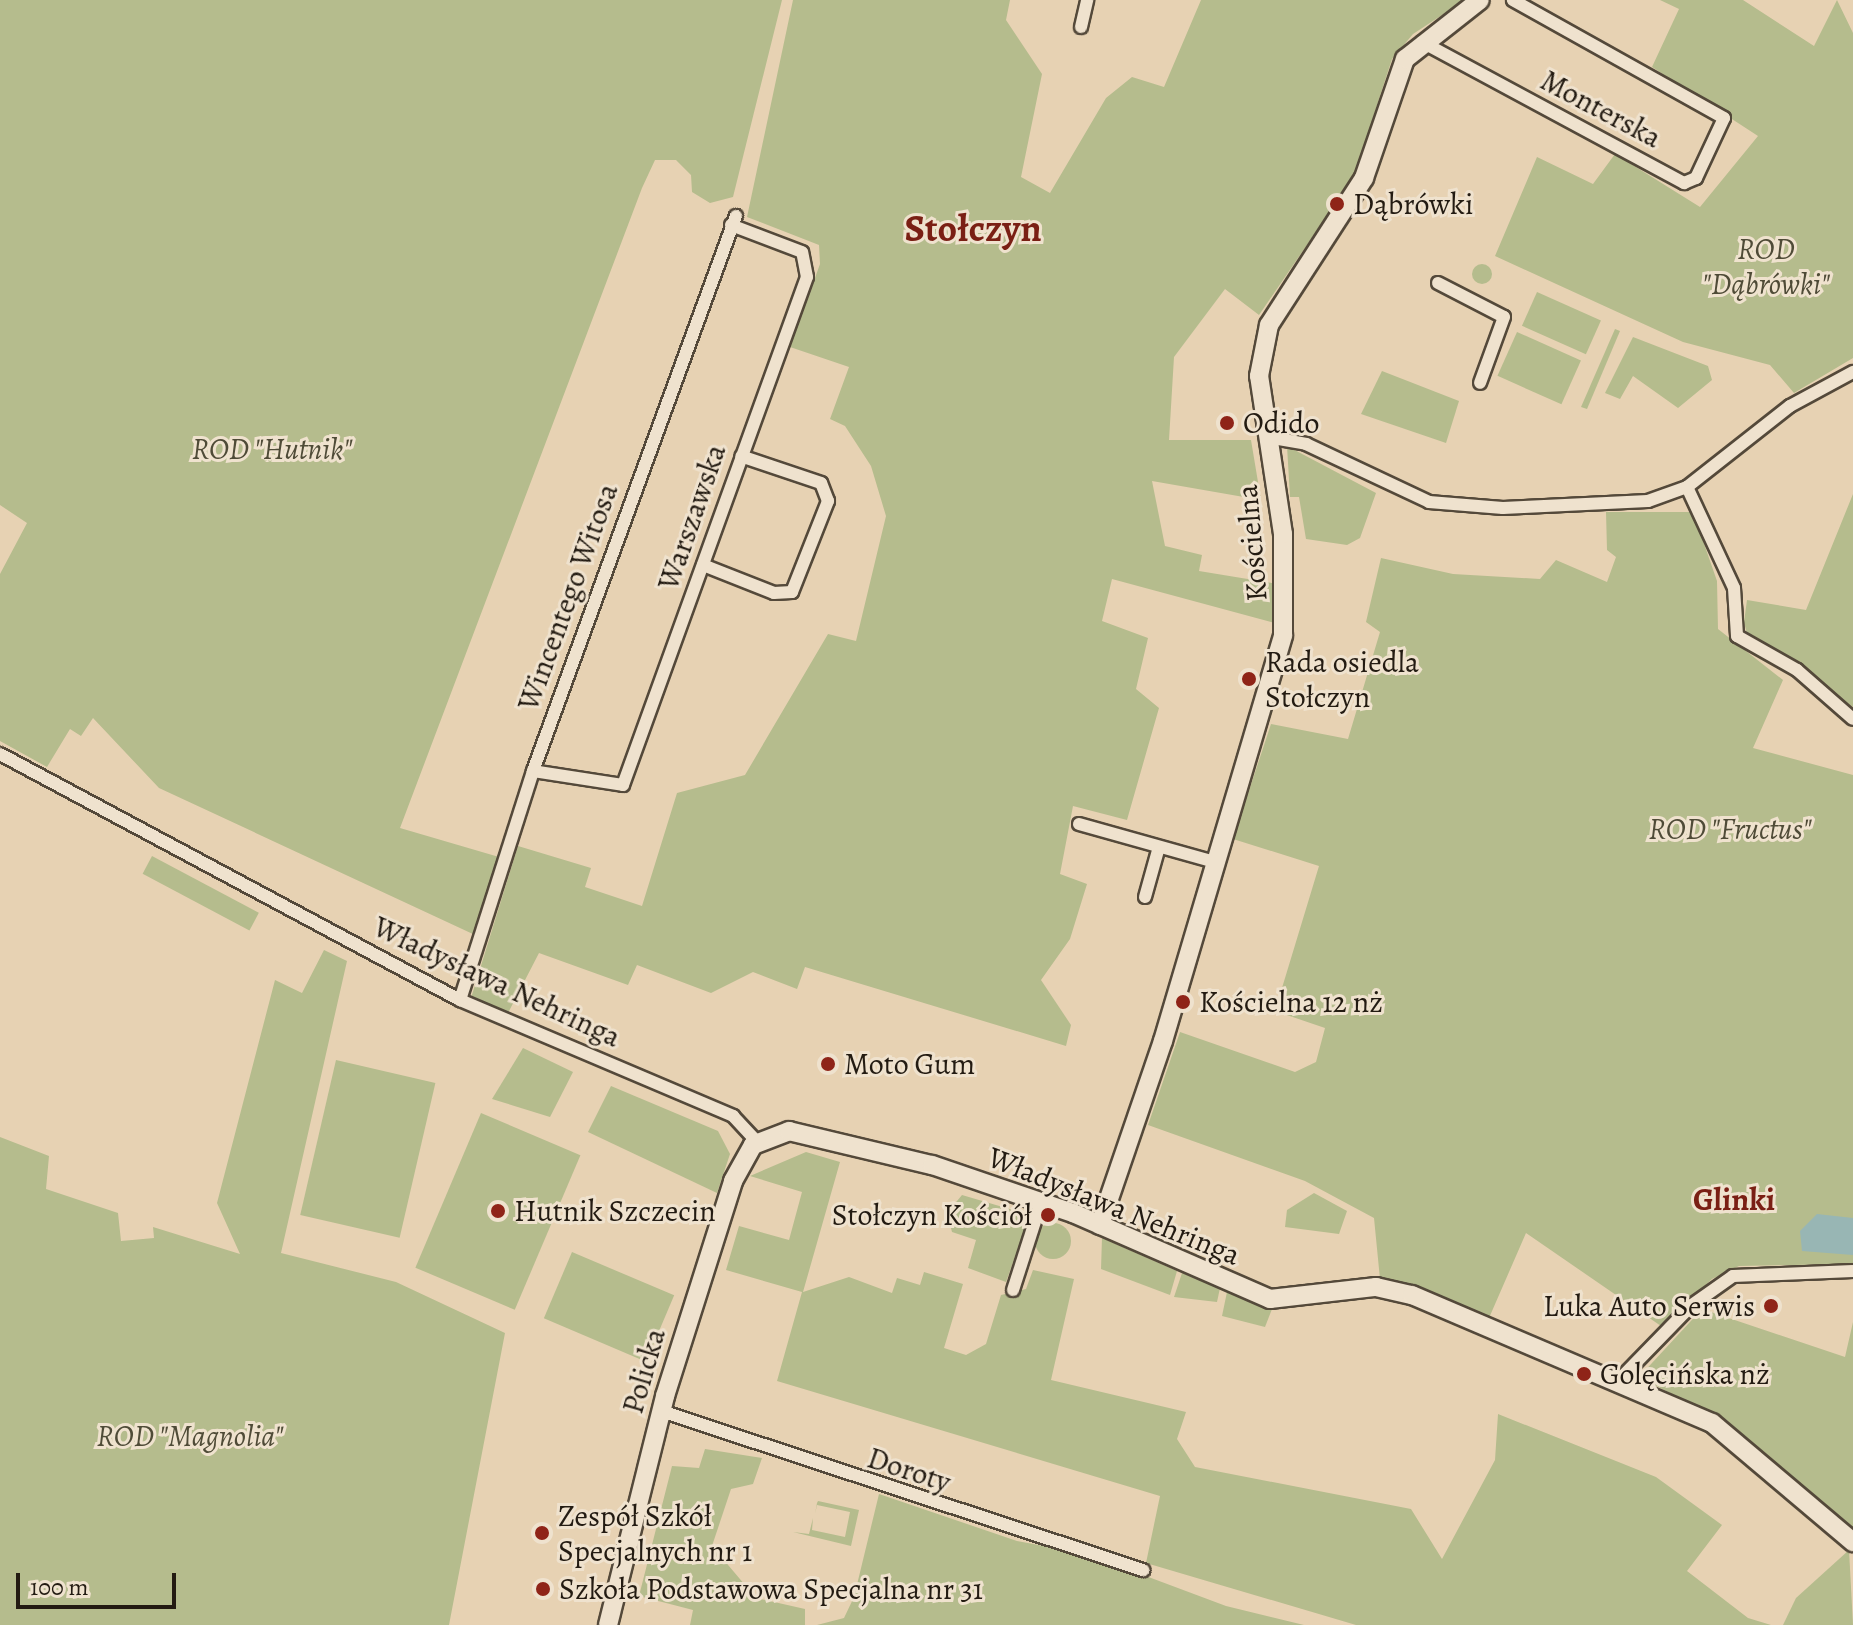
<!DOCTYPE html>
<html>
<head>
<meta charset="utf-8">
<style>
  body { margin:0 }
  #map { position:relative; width:1853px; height:1625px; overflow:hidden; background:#e7d2b3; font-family:Alegreya,serif }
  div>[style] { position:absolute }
  .green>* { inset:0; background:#b5bc8d; transform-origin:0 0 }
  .round { border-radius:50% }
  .water>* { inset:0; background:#98b6b4 }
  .roads { filter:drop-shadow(2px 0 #54493a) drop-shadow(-2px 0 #54493a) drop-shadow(0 2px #54493a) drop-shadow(0 -2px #54493a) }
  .street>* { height:12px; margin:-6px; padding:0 6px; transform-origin:6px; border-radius:6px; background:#efe2ce }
  .secondary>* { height:18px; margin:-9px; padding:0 9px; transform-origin:9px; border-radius:9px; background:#efe2ce }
  .dots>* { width:22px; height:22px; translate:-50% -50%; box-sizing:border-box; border:4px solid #efe2ce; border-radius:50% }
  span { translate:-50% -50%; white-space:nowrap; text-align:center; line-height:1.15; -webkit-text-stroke:6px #efe2ce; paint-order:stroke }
  .street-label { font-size:30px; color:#231b12 }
  .poi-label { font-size:30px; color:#231b12 }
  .left { translate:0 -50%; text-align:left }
  .right { translate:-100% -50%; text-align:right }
  .park-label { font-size:30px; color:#4f4b37; font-style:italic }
  .neighbourhood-label { font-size:32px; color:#7a1f14; font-weight:700 }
  .district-label { font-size:38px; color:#7a1f14; font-weight:700 }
  .scale { position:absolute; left:16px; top:1573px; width:160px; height:36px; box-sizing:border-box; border:4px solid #231b12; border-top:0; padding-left:10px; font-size:24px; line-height:28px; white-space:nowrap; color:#231b12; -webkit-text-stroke:6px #efe2ce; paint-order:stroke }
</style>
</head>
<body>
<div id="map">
  <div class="green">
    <i style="clip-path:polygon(0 0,782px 0,733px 197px,710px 203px,692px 192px,691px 175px,676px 160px,655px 160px,642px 188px,400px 828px,499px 857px,475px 935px,159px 788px,93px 718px,81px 736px,70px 729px,47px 767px,0 741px,0 574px,27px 523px,0 505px)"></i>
    <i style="clip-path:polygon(793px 0,1010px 0,1006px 20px,1042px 74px,1021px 177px,1050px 193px,1106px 98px,1132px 77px,1164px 87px,1201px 0,1465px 0,1413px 34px,1392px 59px,1354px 176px,1259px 315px,1225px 289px,1174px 357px,1169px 440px,1251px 440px,1261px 500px,1152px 481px,1165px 546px,1202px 555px,1199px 571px,1278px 584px,1275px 623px,1112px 579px,1102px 621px,1148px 638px,1136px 689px,1159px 708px,1127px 820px,1073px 806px,1060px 874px,1087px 884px,1070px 939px,1041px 980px,1071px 1025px,1066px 1046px,805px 967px,797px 989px,753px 972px,711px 993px,637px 965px,628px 985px,539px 953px,507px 1015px,471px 998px,518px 846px,591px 868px,585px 887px,642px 906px,677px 793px,745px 775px,828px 634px,856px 641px,886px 516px,871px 466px,845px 426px,830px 419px,849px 367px,790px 347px,820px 264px,819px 245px,747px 217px)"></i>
    <i style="clip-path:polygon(1660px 0,1743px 0,1814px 46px,1837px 0,1853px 33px,1853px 358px,1794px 393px,1770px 365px,1683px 342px,1495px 256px,1537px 157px,1593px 184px,1615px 154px,1700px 207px,1758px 136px,1652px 67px,1679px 9px)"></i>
    <i class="round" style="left:1472px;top:264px;width:20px;height:20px"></i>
    <i style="left:1537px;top:292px;width:70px;height:37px;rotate:24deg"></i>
    <i style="clip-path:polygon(1615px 329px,1620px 331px,1587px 409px,1581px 407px)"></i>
    <i style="left:1517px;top:332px;width:70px;height:48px;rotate:24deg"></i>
    <i style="clip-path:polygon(1633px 337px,1708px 366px,1712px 380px,1678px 408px,1633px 376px,1620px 399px,1605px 393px)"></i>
    <i style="clip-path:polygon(1382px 371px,1459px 401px,1446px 443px,1361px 414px)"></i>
    <i style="clip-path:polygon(1287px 446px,1376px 493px,1360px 538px,1347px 545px,1306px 539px,1299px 497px,1290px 497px)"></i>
    <i style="clip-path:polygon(1853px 494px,1853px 707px,1747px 634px,1744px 622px,1747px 600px,1806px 610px)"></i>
    <i style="clip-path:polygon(1606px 512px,1693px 512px,1717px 581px,1718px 629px,1783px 680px,1753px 748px,1853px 775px,1853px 1264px,1739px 1266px,1712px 1279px,1661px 1326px,1526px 1233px,1489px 1318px,1380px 1279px,1374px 1218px,1305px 1181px,1148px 1125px,1180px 1032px,1295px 1072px,1316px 1062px,1325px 1028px,1275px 1011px,1319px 866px,1233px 839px,1271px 724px,1348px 739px,1380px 632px,1366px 622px,1381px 558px,1453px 574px,1540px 579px,1556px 560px,1607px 582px,1616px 557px,1607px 550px)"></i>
    <i style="left:152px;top:856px;width:121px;height:20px;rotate:28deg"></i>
    <i style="clip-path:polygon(324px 950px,347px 961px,281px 1253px,396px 1282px,505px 1333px,449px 1625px,0 1625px,0 1137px,49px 1156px,46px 1189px,118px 1213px,121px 1241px,154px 1238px,153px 1227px,240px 1254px,217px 1203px,275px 980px,302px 993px)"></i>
    <i style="clip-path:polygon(523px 1048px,573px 1072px,550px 1117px,492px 1099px)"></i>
    <i style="left:336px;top:1060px;width:102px;height:159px;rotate:13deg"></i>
    <i style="clip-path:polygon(611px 1086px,718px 1131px,730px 1154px,717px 1193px,588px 1132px)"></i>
    <i style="left:481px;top:1113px;width:108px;height:168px;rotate:23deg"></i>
    <i style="clip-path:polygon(806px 1152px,840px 1162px,803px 1292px,849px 1277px,892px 1293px,897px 1278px,920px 1285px,924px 1272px,963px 1284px,944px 1348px,966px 1355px,986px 1344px,1001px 1295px,1026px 1289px,1033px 1270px,1074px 1279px,1051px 1380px,1186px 1412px,1177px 1439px,1195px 1467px,1411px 1509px,1442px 1559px,1495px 1460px,1498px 1414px,1656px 1477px,1722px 1525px,1687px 1571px,1748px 1618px,1771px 1625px,1356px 1625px,1146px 1563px,1160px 1496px,777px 1381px,802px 1292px,726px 1270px,739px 1226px,789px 1240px,802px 1192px,750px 1176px)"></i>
    <i style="clip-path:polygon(1314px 1193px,1347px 1211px,1339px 1234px,1285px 1227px,1287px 1210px)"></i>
    <i style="clip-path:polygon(962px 1195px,1030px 1215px,1006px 1282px,968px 1268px,976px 1240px,952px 1232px,947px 1213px)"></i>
    <i class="round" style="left:1035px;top:1223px;width:36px;height:36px"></i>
    <i style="clip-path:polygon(1102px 1238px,1177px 1271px,1170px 1295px,1101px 1269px)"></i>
    <i style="left:572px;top:1252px;width:111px;height:72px;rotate:23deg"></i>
    <i style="clip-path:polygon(1182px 1273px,1220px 1288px,1217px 1302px,1174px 1297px)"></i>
    <i style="clip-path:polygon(1227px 1292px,1272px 1309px,1265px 1327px,1222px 1316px)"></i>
    <i style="clip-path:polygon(1702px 1309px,1845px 1357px,1853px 1322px,1853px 1529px,1732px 1425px,1639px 1377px)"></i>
    <i style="clip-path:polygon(705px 1449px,762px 1458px,753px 1484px,731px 1489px,712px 1546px,756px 1598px,805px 1609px,805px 1625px,690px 1625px,693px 1610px,639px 1596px,672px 1466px,699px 1468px)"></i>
    <i style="clip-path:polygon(879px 1494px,1017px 1541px,1087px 1554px,1226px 1606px,1304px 1625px,817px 1625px,844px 1618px,854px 1597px)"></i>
    <i style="clip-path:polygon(818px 1501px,859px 1510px,851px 1546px,793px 1532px,809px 1534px,813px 1518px,812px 1530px,845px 1537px,850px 1512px,817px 1505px,815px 1514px,817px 1503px)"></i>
    <i style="clip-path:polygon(1849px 1550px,1853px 1625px,1783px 1625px,1796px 1598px)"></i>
  </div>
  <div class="water">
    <i style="clip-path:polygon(1817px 1214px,1853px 1218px,1853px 1255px,1802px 1251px,1800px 1231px)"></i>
  </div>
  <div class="roads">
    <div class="street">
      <i style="left:1081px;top:27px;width:28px;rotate:-77deg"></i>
      <i style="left:1422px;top:42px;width:298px;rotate:28.3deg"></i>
      <i style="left:1684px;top:183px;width:13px;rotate:-23deg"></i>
      <i style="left:1696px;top:178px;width:66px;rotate:-65deg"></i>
      <i style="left:1724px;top:118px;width:242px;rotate:-150.8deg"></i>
      <i style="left:1438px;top:283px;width:74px;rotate:27.3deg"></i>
      <i style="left:1504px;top:317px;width:70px;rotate:110deg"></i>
      <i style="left:1267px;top:437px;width:40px;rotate:10deg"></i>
      <i style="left:1306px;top:444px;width:136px;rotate:25.2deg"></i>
      <i style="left:1429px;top:502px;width:74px;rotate:4.6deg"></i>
      <i style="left:1503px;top:508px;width:145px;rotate:-2.8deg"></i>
      <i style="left:1648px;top:501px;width:41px;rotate:-19.7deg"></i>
      <i style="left:1687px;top:487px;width:131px;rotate:-38.2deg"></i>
      <i style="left:1790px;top:406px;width:72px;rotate:-28.4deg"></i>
      <i style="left:1687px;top:487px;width:111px;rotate:65deg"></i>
      <i style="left:1734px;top:588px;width:48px;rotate:86.4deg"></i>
      <i style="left:1737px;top:636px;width:69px;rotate:29.5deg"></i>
      <i style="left:1797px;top:670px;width:74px;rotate:41.2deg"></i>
      <i style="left:703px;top:565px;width:76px;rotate:21.5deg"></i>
      <i style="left:774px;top:593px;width:18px;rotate:-3deg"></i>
      <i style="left:792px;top:592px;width:98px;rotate:-68.4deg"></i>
      <i style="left:828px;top:501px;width:19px;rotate:-111deg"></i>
      <i style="left:821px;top:483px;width:84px;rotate:-161.4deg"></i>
      <i style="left:0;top:754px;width:522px;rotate:28.14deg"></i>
      <i style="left:460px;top:1000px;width:297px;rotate:23deg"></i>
      <i style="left:733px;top:1116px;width:35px;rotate:47deg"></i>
      <i style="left:533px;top:771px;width:91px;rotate:8.8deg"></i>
      <i style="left:623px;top:785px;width:540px;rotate:-70.09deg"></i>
      <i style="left:807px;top:277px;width:25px;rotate:-101deg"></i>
      <i style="left:802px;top:252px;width:76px;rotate:-159.2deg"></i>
      <i style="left:1079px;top:824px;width:141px;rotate:15.6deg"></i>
      <i style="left:1145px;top:897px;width:52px;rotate:-74.4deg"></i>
      <i style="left:460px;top:1000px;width:240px;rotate:-72.3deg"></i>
      <i style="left:533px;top:771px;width:591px;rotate:-69.91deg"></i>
      <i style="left:1013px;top:1290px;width:91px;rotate:-72.2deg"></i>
      <i style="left:1618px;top:1381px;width:106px;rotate:-45.8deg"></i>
      <i style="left:1692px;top:1305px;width:50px;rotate:-35.3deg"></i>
      <i style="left:1733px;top:1276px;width:120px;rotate:-2.4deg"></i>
      <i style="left:661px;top:1411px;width:508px;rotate:18.26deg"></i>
    </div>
    <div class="secondary">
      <i style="left:1100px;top:1225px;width:194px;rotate:-71.1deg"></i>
      <i style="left:1163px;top:1041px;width:423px;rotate:-73.5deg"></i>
      <i style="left:1283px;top:635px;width:101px;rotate:-90deg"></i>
      <i style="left:1283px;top:534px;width:160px;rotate:-98.6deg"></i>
      <i style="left:1259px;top:376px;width:52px;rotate:-78.9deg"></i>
      <i style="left:1269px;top:325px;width:175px;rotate:-57.1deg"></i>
      <i style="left:1364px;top:178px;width:126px;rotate:-71deg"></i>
      <i style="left:1405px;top:59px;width:95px;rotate:-38.2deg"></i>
      <i style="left:608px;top:1625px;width:236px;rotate:-76deg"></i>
      <i style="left:665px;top:1396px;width:225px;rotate:-72.4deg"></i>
      <i style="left:733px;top:1181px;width:41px;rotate:-60.9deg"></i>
      <i style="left:753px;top:1145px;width:39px;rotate:-21deg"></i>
      <i style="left:789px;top:1131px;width:147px;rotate:13.4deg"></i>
      <i style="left:932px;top:1165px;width:149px;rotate:18.8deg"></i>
      <i style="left:1073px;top:1213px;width:215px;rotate:23.6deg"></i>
      <i style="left:1270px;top:1299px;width:107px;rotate:-6.5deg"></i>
      <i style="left:1376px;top:1287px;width:37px;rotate:13deg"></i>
      <i style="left:1412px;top:1295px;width:326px;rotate:23.1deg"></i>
      <i style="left:1712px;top:1423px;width:185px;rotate:40.2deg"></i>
    </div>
  </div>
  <div class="dots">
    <i style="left:1337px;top:204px;background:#8f2418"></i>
    <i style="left:1227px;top:423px;background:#8f2418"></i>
    <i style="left:1249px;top:679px;background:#8f2418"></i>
    <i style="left:1183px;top:1002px;background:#8f2418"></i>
    <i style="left:828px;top:1064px;background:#8f2418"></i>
    <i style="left:498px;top:1211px;background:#8f2418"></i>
    <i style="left:1048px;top:1215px;background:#8f2418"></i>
    <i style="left:1771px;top:1306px;background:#8f2418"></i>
    <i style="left:1584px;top:1374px;background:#8f2418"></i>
    <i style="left:542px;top:1533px;background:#8f2418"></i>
    <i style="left:543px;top:1589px;background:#8f2418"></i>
  </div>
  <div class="street-label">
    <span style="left:1601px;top:109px;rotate:28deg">Monterska</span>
    <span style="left:692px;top:517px;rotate:-71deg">Warszawska</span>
    <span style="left:1252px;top:543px;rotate:-95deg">Kościelna</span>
    <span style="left:568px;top:597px;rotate:-70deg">Wincentego Witosa</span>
    <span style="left:497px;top:982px;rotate:25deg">Władysława Nehringa</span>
    <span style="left:1114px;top:1206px;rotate:22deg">Władysława Nehringa</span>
    <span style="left:644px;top:1371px;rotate:-74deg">Policka</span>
    <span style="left:909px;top:1470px;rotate:18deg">Doroty</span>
  </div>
  <div class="poi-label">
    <span class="left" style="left:1353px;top:204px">Dąbrówki</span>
    <span class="left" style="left:1243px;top:423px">Odido</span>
    <span class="left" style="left:1265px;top:679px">Rada osiedla<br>Stołczyn</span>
    <span class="left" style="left:1199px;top:1002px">Kościelna 12 nż</span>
    <span class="left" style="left:844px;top:1064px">Moto Gum</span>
    <span class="left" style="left:514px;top:1211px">Hutnik Szczecin</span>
    <span class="right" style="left:1032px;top:1215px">Stołczyn Kościół</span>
    <span class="right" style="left:1755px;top:1306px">Luka Auto Serwis</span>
    <span class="left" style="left:1600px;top:1374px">Golęcińska nż</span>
    <span class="left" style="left:558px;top:1533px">Zespół Szkół<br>Specjalnych nr 1</span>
    <span class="left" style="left:559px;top:1589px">Szkoła Podstawowa Specjalna nr 31</span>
  </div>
  <div class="park-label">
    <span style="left:1766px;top:266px">ROD<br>"Dąbrówki"</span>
    <span style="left:272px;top:449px">ROD "Hutnik"</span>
    <span style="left:1730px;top:829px">ROD "Fructus"</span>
    <span style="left:190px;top:1436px">ROD "Magnolia"</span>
  </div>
  <div class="neighbourhood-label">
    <span style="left:1734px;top:1199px">Glinki</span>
  </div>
  <div class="district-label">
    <span style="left:973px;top:229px">Stołczyn</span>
  </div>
  <div class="scale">100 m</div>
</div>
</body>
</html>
